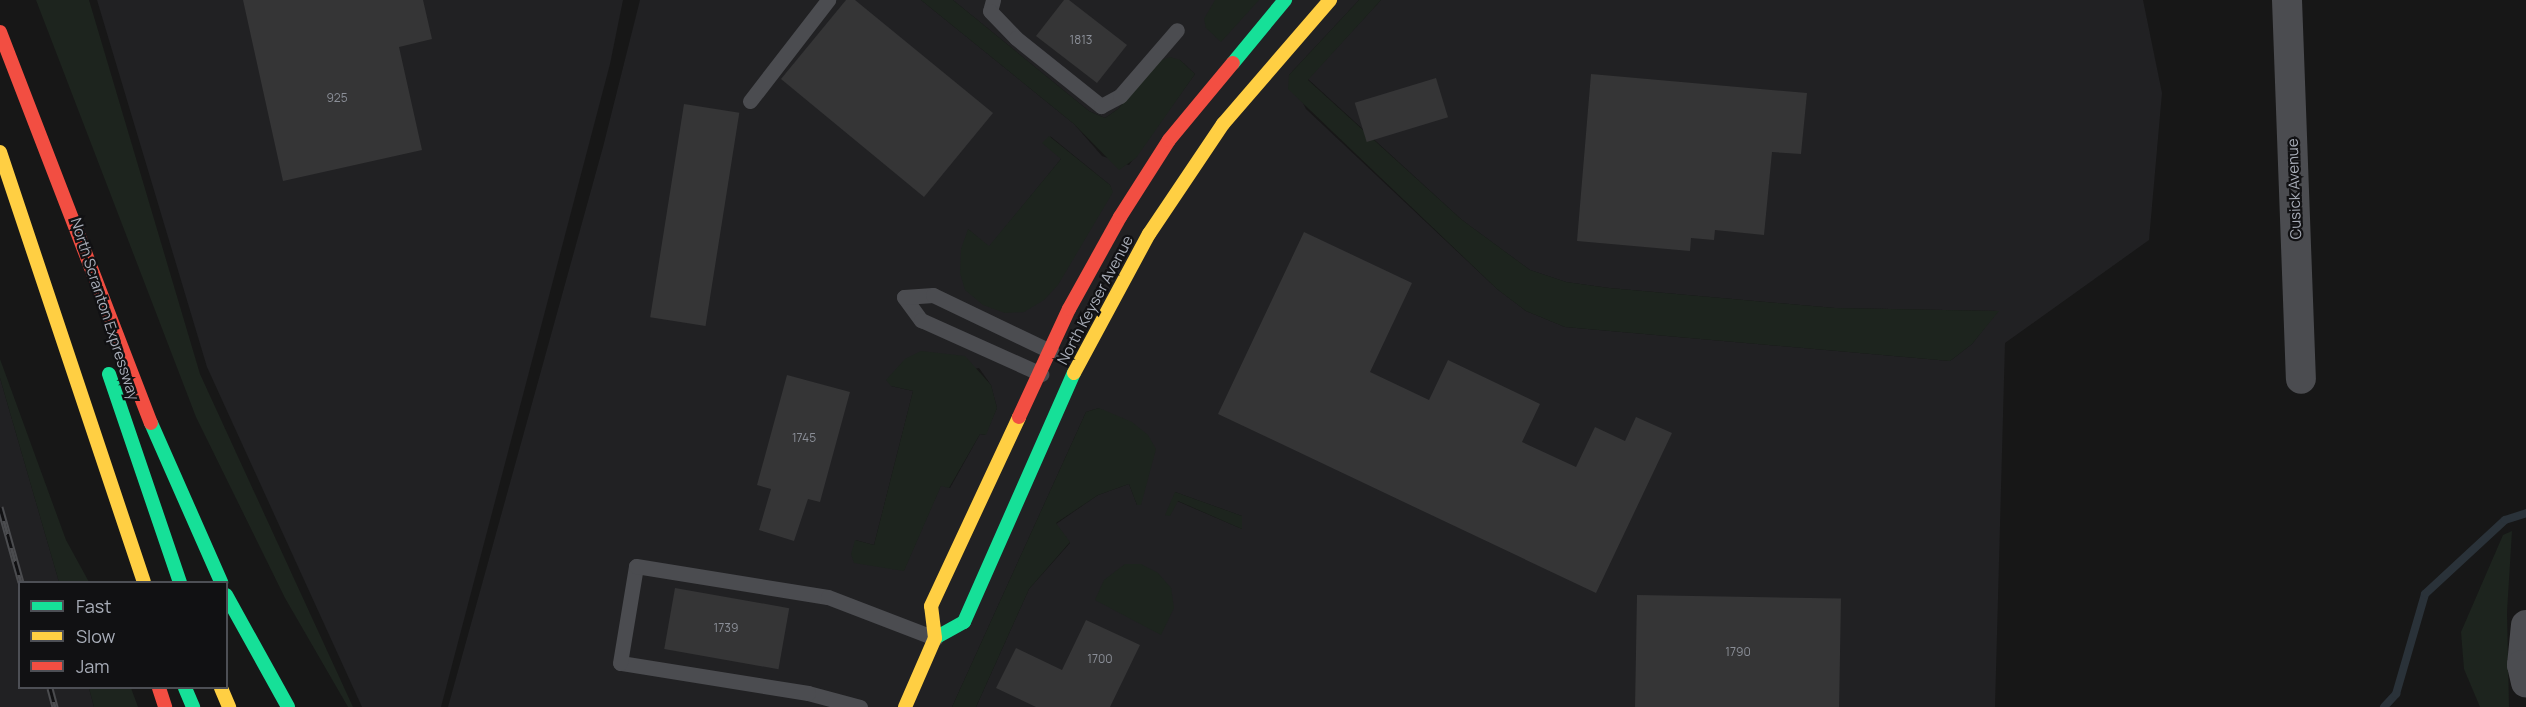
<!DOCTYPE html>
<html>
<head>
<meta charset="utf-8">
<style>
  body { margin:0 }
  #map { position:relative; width:2526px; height:707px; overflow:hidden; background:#171717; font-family:Manrope,sans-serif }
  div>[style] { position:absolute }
  .built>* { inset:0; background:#212123 }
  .green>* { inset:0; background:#1d241e }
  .stream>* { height:8px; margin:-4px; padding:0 4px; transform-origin:4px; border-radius:4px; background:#2a3239 }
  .building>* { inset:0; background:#353536; transform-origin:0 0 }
  .lane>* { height:15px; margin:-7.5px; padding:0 7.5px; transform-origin:7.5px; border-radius:7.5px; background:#4b4c50 }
  .street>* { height:30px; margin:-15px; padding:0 15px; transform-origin:15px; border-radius:15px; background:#4b4c50 }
  .fast>* { height:14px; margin:-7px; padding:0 7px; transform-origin:7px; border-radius:7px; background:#16e098 }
  .slow>* { height:14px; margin:-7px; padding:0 7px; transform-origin:7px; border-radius:7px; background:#ffcf43 }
  .jam>* { height:14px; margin:-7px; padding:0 7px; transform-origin:7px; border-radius:7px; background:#f24e42 }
  .rail>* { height:7px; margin-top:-3.5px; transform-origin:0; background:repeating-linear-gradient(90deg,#111113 0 14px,#4b4c4f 0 28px); box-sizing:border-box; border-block:2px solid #4b4c4f }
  span { translate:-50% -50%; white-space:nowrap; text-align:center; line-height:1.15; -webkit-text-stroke:4.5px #111113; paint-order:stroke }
  .number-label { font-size:12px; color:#8b8f98 }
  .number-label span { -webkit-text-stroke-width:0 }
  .street-label { font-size:15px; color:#a8adb8 }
  .legend { position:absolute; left:18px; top:581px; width:210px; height:108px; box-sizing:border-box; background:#111113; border:2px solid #4d4f55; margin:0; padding:8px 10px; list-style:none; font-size:18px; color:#a8adb8 }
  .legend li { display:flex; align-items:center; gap:12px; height:30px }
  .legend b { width:30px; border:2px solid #4d4f55 }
</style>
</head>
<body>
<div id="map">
  <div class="built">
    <i style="clip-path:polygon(97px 0,623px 0,610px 64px,441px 707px,362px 707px,207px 367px)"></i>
    <i style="clip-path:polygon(evenodd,640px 0,921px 0,1074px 124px,1102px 156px,1129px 165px,1195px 74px,1180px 60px,1159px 61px,1118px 109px,1105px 118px,1089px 111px,953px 0,1359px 0,1289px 75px,1306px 109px,1497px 289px,1526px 311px,1565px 327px,1950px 361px,1972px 344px,1998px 311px,1835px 308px,1609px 288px,1566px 282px,1530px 270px,1462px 220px,1308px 79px,1381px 0,2143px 0,2162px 93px,2149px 240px,2005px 343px,1995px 707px,976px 707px,1029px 589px,1070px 543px,1056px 524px,1098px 495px,1129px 484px,1137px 505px,1141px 505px,1099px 408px,1086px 412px,952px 707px,448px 707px,603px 147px,640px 0,1050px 136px,1110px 185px,1112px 192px,1005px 313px,968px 229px,989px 247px,1061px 159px,1050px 136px,640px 0,979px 368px,991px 385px,997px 408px,985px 435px,980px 434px,950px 488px,941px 485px,904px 570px,855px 540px,874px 545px,913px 391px,891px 386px,979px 368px,640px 0,1175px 492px,1242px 516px,1242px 529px,1177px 501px,1175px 492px)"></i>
    <i style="clip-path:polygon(0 378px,59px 582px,20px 582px,20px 688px,89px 688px,94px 707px,0 707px)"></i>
  </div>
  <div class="green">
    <i style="clip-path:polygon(36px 0,89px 0,200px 374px,353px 707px,348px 707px,285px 598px,196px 417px)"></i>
    <i style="clip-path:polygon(921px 0,953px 0,1089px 111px,1105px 118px,1118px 109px,1159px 61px,1170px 57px,1180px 60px,1195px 74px,1136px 158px,1119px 170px,1074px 124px)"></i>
    <i style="clip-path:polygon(1215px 0,1259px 0,1221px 42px,1206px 28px,1204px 19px)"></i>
    <i style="clip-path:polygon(1359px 0,1381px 0,1308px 80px,1462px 220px,1530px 270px,1566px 282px,1609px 288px,1835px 308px,1999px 311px,1972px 344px,1950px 361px,1565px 327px,1526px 311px,1497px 289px,1288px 89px,1289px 75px)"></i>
    <i style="clip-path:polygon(1049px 136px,1110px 185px,1113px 192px,1058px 285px,1044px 300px,1024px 312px,1005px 313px,983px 305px,965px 290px,960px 273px,961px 249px,968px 229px,989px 246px,1061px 159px,1042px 143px)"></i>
    <i style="clip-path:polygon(921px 351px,965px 356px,991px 385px,997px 408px,986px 435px,980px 434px,949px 488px,941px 486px,904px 571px,854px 563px,851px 554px,855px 540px,874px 545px,913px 391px,891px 386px,886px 380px,905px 359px)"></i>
    <i style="clip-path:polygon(0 359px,66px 540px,89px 582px,59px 582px,0 378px)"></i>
    <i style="clip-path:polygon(1099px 408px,1132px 422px,1148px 435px,1156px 449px,1141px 505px,1137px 505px,1129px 484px,1098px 495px,1056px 523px,1070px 542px,1029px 589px,976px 707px,952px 707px,1086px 412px)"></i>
    <i style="clip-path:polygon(1175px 492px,1242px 516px,1242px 529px,1178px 501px,1170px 516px,1165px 515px)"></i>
    <i style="clip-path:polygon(2512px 531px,2507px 612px,2509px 707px,2480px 707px,2464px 669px,2461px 632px,2503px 535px)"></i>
    <i style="clip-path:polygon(1125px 564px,1141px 564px,1158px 573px,1171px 588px,1174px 608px,1161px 635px,1095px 600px,1104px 580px)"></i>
    <i style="clip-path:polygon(89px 688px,131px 688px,138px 707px,94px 707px)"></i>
  </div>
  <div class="stream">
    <i style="left:2384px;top:707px;width:18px;rotate:-47deg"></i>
    <i style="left:2396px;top:694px;width:104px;rotate:-73.8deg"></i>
    <i style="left:2425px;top:594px;width:109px;rotate:-42.8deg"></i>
    <i style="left:2505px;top:520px;width:22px;rotate:-18deg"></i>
  </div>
  <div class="building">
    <i style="clip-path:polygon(243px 0,423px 0,432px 39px,399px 47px,422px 150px,283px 181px)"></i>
    <i style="clip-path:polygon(846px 0,855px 0,993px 113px,924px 197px,781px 79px)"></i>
    <i style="clip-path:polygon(1064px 0,1069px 0,1127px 45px,1097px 83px,1036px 36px)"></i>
    <i style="clip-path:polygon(1591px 74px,1807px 93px,1801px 154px,1772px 152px,1764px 235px,1715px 230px,1714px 240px,1691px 238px,1690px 251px,1577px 241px)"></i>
    <i style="left:1436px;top:78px;width:41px;height:85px;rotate:73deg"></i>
    <i style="left:684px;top:104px;width:56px;height:216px;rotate:9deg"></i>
    <i style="clip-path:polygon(1304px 232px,1412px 283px,1370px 372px,1429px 400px,1448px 360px,1540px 404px,1522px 442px,1576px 467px,1595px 427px,1625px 441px,1636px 417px,1672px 433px,1596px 593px,1218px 414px)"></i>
    <i style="clip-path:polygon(787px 375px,850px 392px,820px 502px,808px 499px,794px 541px,759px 530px,771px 489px,757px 485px)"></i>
    <i style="left:675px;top:588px;width:116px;height:62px;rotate:10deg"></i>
    <i style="left:1637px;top:595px;width:204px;height:112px;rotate:1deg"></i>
    <i style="clip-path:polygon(1086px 620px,1140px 645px,1110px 707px,1036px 707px,996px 688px,1016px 648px,1062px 670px)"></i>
  </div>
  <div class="lane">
    <i style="left:993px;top:0;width:11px;rotate:105deg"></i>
    <i style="left:990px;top:11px;width:37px;rotate:46deg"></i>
    <i style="left:1016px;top:38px;width:109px;rotate:38.7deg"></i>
    <i style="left:1101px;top:106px;width:21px;rotate:-28deg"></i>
    <i style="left:1120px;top:96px;width:87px;rotate:-49.2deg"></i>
    <i style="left:750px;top:101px;width:128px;rotate:-52.3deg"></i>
    <i style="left:904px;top:297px;width:29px;rotate:54deg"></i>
    <i style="left:921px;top:320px;width:132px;rotate:24.2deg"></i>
    <i style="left:904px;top:297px;width:29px;rotate:-4deg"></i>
    <i style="left:933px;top:295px;width:132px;rotate:25.6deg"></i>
    <i style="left:860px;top:707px;width:54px;rotate:-164.9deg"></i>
    <i style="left:808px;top:693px;width:190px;rotate:-170.9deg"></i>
    <i style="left:620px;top:663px;width:98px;rotate:-80.6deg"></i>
    <i style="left:636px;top:566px;width:194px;rotate:9.2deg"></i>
    <i style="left:828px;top:597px;width:115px;rotate:21deg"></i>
  </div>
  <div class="street">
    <i style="left:2287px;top:0;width:379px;rotate:87.9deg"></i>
    <i style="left:2526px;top:625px;width:40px;rotate:95.7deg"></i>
    <i style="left:2522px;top:665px;width:18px;rotate:77deg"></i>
  </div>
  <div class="fast">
    <i style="left:1233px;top:63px;width:82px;rotate:-50.5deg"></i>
    <i style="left:109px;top:374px;width:220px;rotate:71.2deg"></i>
    <i style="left:151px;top:423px;width:174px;rotate:66.2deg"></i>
    <i style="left:226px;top:595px;width:128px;rotate:61deg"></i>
    <i style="left:935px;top:638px;width:33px;rotate:-29deg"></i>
    <i style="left:964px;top:622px;width:272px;rotate:-66.2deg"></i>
    <i style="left:185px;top:688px;width:21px;rotate:67deg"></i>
  </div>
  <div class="slow">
    <i style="left:0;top:152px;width:453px;rotate:71.5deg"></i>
    <i style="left:1074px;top:373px;width:158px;rotate:-61.7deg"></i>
    <i style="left:1149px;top:234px;width:133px;rotate:-56.1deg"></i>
    <i style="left:1223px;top:124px;width:164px;rotate:-49.2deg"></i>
    <i style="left:221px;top:688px;width:21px;rotate:67deg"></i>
    <i style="left:905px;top:707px;width:75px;rotate:-66.5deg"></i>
    <i style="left:935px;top:638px;width:32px;rotate:-97deg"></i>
    <i style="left:931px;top:606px;width:208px;rotate:-65deg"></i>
  </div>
  <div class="jam">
    <i style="left:0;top:32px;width:419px;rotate:68.9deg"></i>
    <i style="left:1019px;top:417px;width:119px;rotate:-65.2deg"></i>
    <i style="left:1069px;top:309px;width:105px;rotate:-61deg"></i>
    <i style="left:1120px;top:217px;width:91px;rotate:-57.5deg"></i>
    <i style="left:1169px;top:140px;width:100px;rotate:-50.3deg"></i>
    <i style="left:159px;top:688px;width:20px;rotate:72deg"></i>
  </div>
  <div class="rail">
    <i style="left:0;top:507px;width:78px;rotate:74.4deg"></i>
    <i style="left:50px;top:688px;width:20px;rotate:75deg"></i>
  </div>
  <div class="number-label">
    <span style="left:1081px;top:40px">1813</span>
    <span style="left:337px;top:98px">925</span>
    <span style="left:804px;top:438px">1745</span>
    <span style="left:726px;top:628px">1739</span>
    <span style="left:1738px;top:652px">1790</span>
    <span style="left:1100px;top:659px">1700</span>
  </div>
  <div class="street-label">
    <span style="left:2294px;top:189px;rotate:-92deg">Cusick Avenue</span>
    <span style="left:1095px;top:300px;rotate:-62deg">North Keyser Avenue</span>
    <span style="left:105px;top:309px;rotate:72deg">North Scranton Expressway</span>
  </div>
  <ul class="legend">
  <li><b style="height:8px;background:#16e098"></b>Fast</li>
  <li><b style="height:8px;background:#ffcf43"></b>Slow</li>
  <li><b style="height:8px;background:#f24e42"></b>Jam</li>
  </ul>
</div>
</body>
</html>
